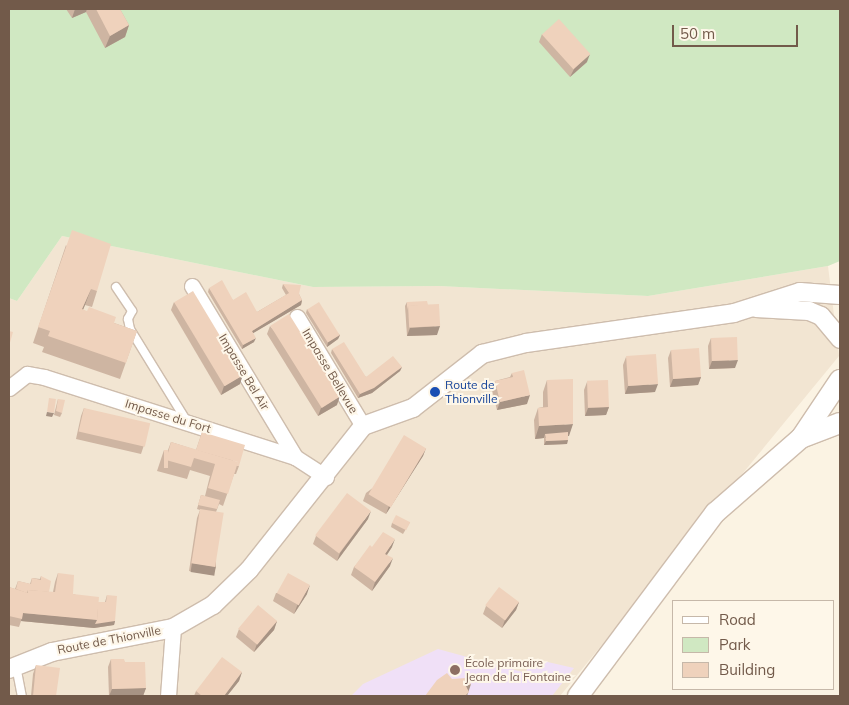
<!DOCTYPE html>
<html>
<head>
<meta charset="utf-8">
<style>
  body { margin:0 }
  #map { position:relative; width:849px; height:705px; overflow:hidden; background:#fbf3e3; font-family:Mulish,sans-serif }
  div>[style] { position:absolute }
  .residential>* { inset:0; background:#f2e5d2 }
  .education>* { inset:0; background:#f0e0f7 }
  .green>* { inset:0; background:#d0e8c2 }
  .roads { filter:drop-shadow(1px 0 #cebdad) drop-shadow(-1px 0 #cebdad) drop-shadow(0 1px #cebdad) drop-shadow(0 -1px #cebdad) }
  .service>* { height:8px; margin:-4px; padding:0 4px; transform-origin:4px; border-radius:4px; background:#fff }
  .minor>* { height:15px; margin:-7.5px; padding:0 7.5px; transform-origin:7.5px; border-radius:7.5px; background:#fff }
  .tertiary>* { height:18px; margin:-9px; padding:0 9px; transform-origin:9px; border-radius:9px; background:#fff }
  .secondary>* { height:20px; margin:-10px; padding:0 10px; transform-origin:10px; border-radius:10px; background:#fff }
  .wall>* { inset:0; background:#ceb5a2 }
  .shaded-wall>* { inset:0; background:#a79384; transform-origin:0 0 }
  .building>* { inset:0; background:#efd2bc; transform-origin:0 0 }
  .dots>* { width:14px; height:14px; translate:-50% -50%; box-sizing:border-box; border:2px solid #fef7e9; border-radius:50% }
  span { translate:-50% -50%; white-space:nowrap; text-align:center; line-height:1.15; -webkit-text-stroke:4px #fef7e9; paint-order:stroke }
  .street-label { font-size:12px; color:#725a4a }
  .transit-label { font-size:12px; color:#164399 }
  .left { translate:0 -50%; text-align:left }
  .education-label { font-size:12px; color:#785e54 }
  .frame { position:absolute; inset:0; border:10px solid #725a4a; pointer-events:none }
  .legend { position:absolute; left:672px; top:600px; width:162px; height:90px; box-sizing:border-box; background:#fef7e9; border:1px solid #c6b8a9; margin:0; padding:6px 9px; list-style:none; font-size:15px; color:#725a4a }
  .legend li { display:flex; align-items:center; gap:10px; height:25px }
  .legend b { width:25px; border:1px solid #c6b8a9 }
  .scale { position:absolute; left:672px; top:25px; width:126px; height:22px; box-sizing:border-box; border:2px solid #725a4a; border-top:0; padding-left:6px; font-size:15px; line-height:18px; white-space:nowrap; color:#725a4a; -webkit-text-stroke:4px #fef7e9; paint-order:stroke }
</style>
</head>
<body>
<div id="map">
  <div class="residential">
    <i style="clip-path:polygon(62px 236px,313px 287px,439px 286px,648px 296px,828px 266px,839px 356px,560px 696px,9px 696px,9px 298px,17px 301px)"></i>
  </div>
  <div class="education">
    <i style="clip-path:polygon(438px 649px,526px 673px,530px 658px,574px 668px,552px 696px,351px 696px,363px 684px)"></i>
  </div>
  <div class="green">
    <i style="clip-path:polygon(9px 9px,840px 9px,840px 261px,828px 266px,648px 296px,439px 286px,313px 287px,62px 236px,17px 301px,9px 298px)"></i>
  </div>
  <div class="roads">
    <div class="service">
      <i style="left:116px;top:287px;width:29px;rotate:56deg"></i>
      <i style="left:132px;top:311px;width:9px;rotate:117deg"></i>
      <i style="left:128px;top:319px;width:10px;rotate:79deg"></i>
      <i style="left:130px;top:329px;width:107px;rotate:58.4deg"></i>
      <i style="left:16px;top:666px;width:31px;rotate:79deg"></i>
    </div>
    <div class="minor">
      <i style="left:192px;top:286px;width:200px;rotate:58.9deg"></i>
      <i style="left:297px;top:317px;width:127px;rotate:58.8deg"></i>
      <i style="left:9px;top:388px;width:23px;rotate:-38deg"></i>
      <i style="left:27px;top:374px;width:17px;rotate:10deg"></i>
      <i style="left:44px;top:377px;width:263px;rotate:17.7deg"></i>
      <i style="left:295px;top:457px;width:37px;rotate:33deg"></i>
      <i style="left:168px;top:696px;width:68px;rotate:-85.8deg"></i>
    </div>
    <div class="tertiary">
      <i style="left:756px;top:308px;width:53px;rotate:3.2deg"></i>
      <i style="left:809px;top:311px;width:13px;rotate:23deg"></i>
      <i style="left:821px;top:316px;width:30px;rotate:50deg"></i>
      <i style="left:9px;top:669px;width:46px;rotate:-21.6deg"></i>
      <i style="left:52px;top:652px;width:123px;rotate:-11.2deg"></i>
      <i style="left:173px;top:628px;width:46px;rotate:-29.9deg"></i>
      <i style="left:213px;top:605px;width:50px;rotate:-44.2deg"></i>
      <i style="left:249px;top:570px;width:184px;rotate:-51.6deg"></i>
      <i style="left:363px;top:426px;width:53px;rotate:-19.8deg"></i>
      <i style="left:413px;top:408px;width:88px;rotate:-38deg"></i>
      <i style="left:482px;top:354px;width:45px;rotate:-14deg"></i>
      <i style="left:526px;top:343px;width:210px;rotate:-8.2deg"></i>
      <i style="left:734px;top:313px;width:69px;rotate:-17.7deg"></i>
      <i style="left:800px;top:292px;width:40px;rotate:4.3deg"></i>
    </div>
    <div class="secondary">
      <i style="left:801px;top:438px;width:42px;rotate:-21deg"></i>
      <i style="left:578px;top:696px;width:229px;rotate:-53.2deg"></i>
      <i style="left:715px;top:513px;width:114px;rotate:-41.1deg"></i>
      <i style="left:801px;top:438px;width:70px;rotate:-56.1deg"></i>
    </div>
  </div>
  <div class="wall">
    <i style="clip-path:polygon(66px 9px,120px 9px,129px 25px,125px 37px,105px 48px,86px 12px,72px 18px)"></i>
    <i style="clip-path:polygon(542px 34px,587px 62px,570px 77px,539px 42px)"></i>
    <i style="clip-path:polygon(66px 245px,97px 291px,92px 307px,85px 305px,83px 310px,114px 323px,137px 331px,120px 379px,42px 352px,44px 347px,33px 343px)"></i>
    <i style="clip-path:polygon(283px 284px,299px 294px,302px 300px,301px 305px,253px 333px,254px 342px,242px 349px,208px 292px,209px 288px,257px 312px,286px 295px,282px 288px)"></i>
    <i style="clip-path:polygon(174px 302px,240px 384px,221px 395px,171px 310px)"></i>
    <i style="clip-path:polygon(407px 302px,428px 305px,437px 335px,407px 336px,405px 306px)"></i>
    <i style="clip-path:polygon(307px 309px,340px 335px,338px 339px,327px 347px,306px 313px)"></i>
    <i style="clip-path:polygon(270px 326px,337px 405px,318px 416px,267px 334px)"></i>
    <i style="clip-path:polygon(711px 338px,735px 368px,709px 369px,708px 346px)"></i>
    <i style="clip-path:polygon(332px 349px,366px 377px,402px 367px,400px 371px,372px 393px,358px 398px,331px 353px)"></i>
    <i style="clip-path:polygon(671px 350px,701px 377px,698px 385px,670px 387px,668px 358px)"></i>
    <i style="clip-path:polygon(626px 357px,655px 392px,625px 394px,623px 365px)"></i>
    <i style="clip-path:polygon(512px 373px,527px 404px,497px 410px,492px 390px,495px 381px,510px 377px)"></i>
    <i style="clip-path:polygon(547px 380px,569px 436px,568px 436px,567px 444px,544px 445px,544px 438px,535px 439px,534px 420px,538px 408px,543px 407px,543px 392px)"></i>
    <i style="clip-path:polygon(587px 382px,609px 407px,606px 415px,585px 416px,584px 390px)"></i>
    <i style="clip-path:polygon(58px 399px,62px 413px,60px 417px,54px 415px)"></i>
    <i style="clip-path:polygon(84px 408px,144px 445px,141px 454px,76px 439px,81px 416px)"></i>
    <i style="clip-path:polygon(202px 432px,239px 466px,236px 474px,234px 474px,223px 506px,219px 504px,216px 512px,216px 567px,213px 575px,189px 571px,197px 518px,200px 510px,197px 509px,201px 495px,205px 496px,210px 476px,190px 470px,187px 479px,157px 471px,164px 450px,168px 450px,171px 442px,196px 450px)"></i>
    <i style="clip-path:polygon(426px 448px,423px 456px,386px 514px,363px 501px,366px 493px)"></i>
    <i style="clip-path:polygon(368px 519px,337px 561px,313px 544px,316px 536px)"></i>
    <i style="clip-path:polygon(410px 522px,403px 534px,391px 527px,392px 523px)"></i>
    <i style="clip-path:polygon(372px 547px,392px 547px,387px 555px,390px 566px,372px 591px,351px 575px,354px 567px)"></i>
    <i style="clip-path:polygon(58px 573px,73px 594px,98px 602px,105px 602px,107px 595px,115px 621px,114px 625px,94px 628px,21px 621px,19px 627px,9px 625px,9px 587px,15px 589px,18px 581px,30px 584px,32px 578px,40px 579px,41px 576px,49px 592px,53px 592px,55px 582px)"></i>
    <i style="clip-path:polygon(276px 593px,307px 594px,294px 614px,273px 601px)"></i>
    <i style="clip-path:polygon(519px 602px,516px 610px,502px 628px,483px 614px,486px 606px)"></i>
    <i style="clip-path:polygon(277px 621px,274px 630px,254px 652px,236px 637px,239px 629px)"></i>
    <i style="clip-path:polygon(111px 659px,125px 662px,146px 688px,143px 696px,109px 696px,108px 667px)"></i>
    <i style="clip-path:polygon(36px 665px,56px 696px,31px 696px,33px 674px)"></i>
    <i style="clip-path:polygon(242px 672px,239px 681px,227px 696px,194px 696px,196px 691px)"></i>
  </div>
  <div class="shaded-wall">
    <i style="clip-path:polygon(75px 9px,87px 9px,86px 12px,72px 18px)"></i>
    <i style="clip-path:polygon(129px 25px,125px 37px,105px 48px,110px 36px)"></i>
    <i style="clip-path:polygon(590px 54px,587px 62px,570px 77px,574px 69px)"></i>
    <i style="clip-path:polygon(91px 289px,85px 305px,78px 321px,82px 309px)"></i>
    <i style="clip-path:polygon(302px 300px,301px 305px,250px 335px,252px 331px)"></i>
    <i style="clip-path:polygon(440px 326px,437px 335px,407px 336px,410px 328px)"></i>
    <i style="clip-path:polygon(340px 335px,338px 339px,327px 347px,328px 342px)"></i>
    <i style="clip-path:polygon(256px 338px,254px 342px,242px 349px,243px 345px)"></i>
    <i style="clip-path:polygon(738px 360px,735px 368px,709px 369px,712px 361px)"></i>
    <i style="clip-path:polygon(402px 367px,400px 371px,372px 393px,358px 398px,360px 394px)"></i>
    <i style="clip-path:polygon(243px 375px,240px 384px,221px 395px,224px 386px)"></i>
    <i style="clip-path:polygon(701px 377px,698px 385px,670px 387px,673px 379px)"></i>
    <i style="clip-path:polygon(658px 384px,655px 392px,625px 394px,628px 386px)"></i>
    <i style="clip-path:polygon(530px 395px,527px 404px,497px 410px,500px 402px)"></i>
    <i style="clip-path:polygon(340px 396px,337px 405px,318px 416px,321px 408px)"></i>
    <i style="clip-path:polygon(609px 407px,606px 415px,585px 416px,588px 408px)"></i>
    <i style="clip-path:polygon(47px 412px,54px 413px,52px 417px,46px 416px)"></i>
    <i style="clip-path:polygon(573px 424px,569px 436px,545px 438px,545px 434px,544px 438px,535px 439px,539px 426px)"></i>
    <i style="clip-path:polygon(568px 440px,567px 444px,544px 445px,546px 441px)"></i>
    <i style="clip-path:polygon(426px 448px,423px 456px,386px 514px,389px 506px)"></i>
    <i style="clip-path:polygon(371px 511px,368px 519px,337px 561px,340px 553px)"></i>
    <i style="clip-path:polygon(395px 539px,392px 547px,382px 562px,385px 554px)"></i>
    <i style="clip-path:polygon(393px 558px,390px 566px,372px 591px,375px 582px)"></i>
    <i style="left:192px;top:563px;width:24px;height:9px;rotate:9deg"></i>
    <i style="clip-path:polygon(310px 585px,307px 594px,294px 614px,297px 606px)"></i>
    <i style="clip-path:polygon(519px 602px,516px 610px,502px 628px,505px 620px)"></i>
    <i style="clip-path:polygon(23px 613px,115px 621px,114px 625px,94px 628px,21px 621px)"></i>
    <i style="clip-path:polygon(277px 621px,274px 630px,254px 652px,257px 644px)"></i>
    <i style="clip-path:polygon(242px 672px,239px 681px,227px 696px,224px 696px)"></i>
    <i style="clip-path:polygon(471px 684px,467px 696px,463px 696px,466px 686px)"></i>
    <i style="clip-path:polygon(146px 688px,143px 696px,109px 696px,112px 689px)"></i>
  </div>
  <div class="building">
    <i style="clip-path:polygon(96px 9px,120px 9px,129px 25px,110px 36px)"></i>
    <i style="left:559px;top:19px;width:47px;height:23px;rotate:48deg"></i>
    <i style="clip-path:polygon(72px 230px,111px 244px,97px 291px,91px 289px,82px 309px,87px 311px,89px 307px,116px 317px,114px 323px,137px 331px,126px 363px,48px 336px,50px 331px,38px 327px)"></i>
    <i style="clip-path:polygon(222px 280px,233px 300px,246px 292px,257px 312px,289px 293px,283px 284px,301px 285px,299px 294px,302px 300px,252px 331px,256px 338px,243px 345px,209px 288px)"></i>
    <i style="left:193px;top:291px;width:98px;height:22px;rotate:59deg"></i>
    <i style="clip-path:polygon(427px 301px,428px 305px,408px 306px,407px 310px,407px 302px)"></i>
    <i style="left:319px;top:302px;width:39px;height:14px;rotate:58deg"></i>
    <i style="left:439px;top:304px;width:22px;height:31px;rotate:87deg"></i>
    <i style="left:289px;top:314px;width:97px;height:22px;rotate:58deg"></i>
    <i style="clip-path:polygon(9px 331px,13px 332px,9px 346px)"></i>
    <i style="left:737px;top:337px;width:23px;height:26px;rotate:88deg"></i>
    <i style="clip-path:polygon(344px 342px,366px 377px,393px 356px,402px 367px,374px 388px,360px 394px,332px 349px)"></i>
    <i style="left:699px;top:348px;width:29px;height:28px;rotate:86deg"></i>
    <i style="left:656px;top:354px;width:30px;height:30px;rotate:86deg"></i>
    <i style="clip-path:polygon(524px 370px,530px 395px,500px 402px,495px 381px,513px 377px,512px 373px)"></i>
    <i style="clip-path:polygon(573px 379px,573px 424px,539px 426px,538px 408px,548px 407px,547px 380px)"></i>
    <i style="left:608px;top:380px;width:27px;height:21px;rotate:88deg"></i>
    <i style="left:49px;top:398px;width:7px;height:14px;rotate:8deg"></i>
    <i style="clip-path:polygon(58px 399px,65px 400px,62px 413px,56px 411px)"></i>
    <i style="left:84px;top:408px;width:68px;height:24px;rotate:13deg"></i>
    <i style="clip-path:polygon(202px 432px,245px 445px,239px 466px,236px 466px,238px 462px,196px 450px)"></i>
    <i style="clip-path:polygon(568px 432px,568px 440px,546px 441px,545px 434px)"></i>
    <i style="left:404px;top:435px;width:26px;height:69px;rotate:31deg"></i>
    <i style="clip-path:polygon(171px 442px,238px 462px,228px 494px,208px 488px,215px 464px,194px 458px,191px 467px,166px 460px)"></i>
    <i style="left:164px;top:450px;width:4px;height:18px"></i>
    <i style="left:347px;top:493px;width:30px;height:53px;rotate:37deg"></i>
    <i style="clip-path:polygon(201px 495px,220px 500px,217px 509px,198px 505px)"></i>
    <i style="left:200px;top:509px;width:24px;height:55px;rotate:9deg"></i>
    <i style="left:396px;top:515px;width:16px;height:9px;rotate:27deg"></i>
    <i style="clip-path:polygon(383px 532px,395px 539px,385px 554px,393px 558px,375px 582px,354px 567px,370px 545px,372px 547px)"></i>
    <i style="clip-path:polygon(58px 573px,74px 575px,73px 594px,99px 597px,97px 620px,23px 613px,22px 619px,9px 616px,9px 587px,28px 593px,28px 590px,55px 592px)"></i>
    <i style="left:288px;top:573px;width:25px;height:23px;rotate:29deg"></i>
    <i style="clip-path:polygon(41px 576px,51px 581px,49px 592px,28px 590px,27px 593px,16px 589px,18px 581px,31px 584px,32px 578px,41px 580px)"></i>
    <i style="left:499px;top:587px;width:25px;height:23px;rotate:37deg"></i>
    <i style="clip-path:polygon(107px 595px,117px 596px,115px 621px,95px 624px,97px 620px,98px 602px,106px 602px)"></i>
    <i style="left:258px;top:605px;width:25px;height:31px;rotate:40deg"></i>
    <i style="clip-path:polygon(222px 657px,242px 672px,224px 696px,202px 696px,196px 691px)"></i>
    <i style="clip-path:polygon(111px 659px,124px 659px,125px 662px,145px 662px,146px 688px,112px 689px)"></i>
    <i style="clip-path:polygon(36px 665px,60px 668px,56px 696px,33px 696px)"></i>
    <i style="clip-path:polygon(447px 673px,452px 679px,466px 678px,471px 684px,466px 686px,469px 692px,465px 696px,425px 696px,437px 680px)"></i>
  </div>
  <div class="dots">
    <i style="left:435px;top:392px;background:#1a4fb4"></i>
    <i style="left:455px;top:670px;background:#8d6e63"></i>
  </div>
  <div class="street-label">
    <span style="left:330px;top:371px;rotate:59deg">Impasse Bellevue</span>
    <span style="left:244px;top:372px;rotate:59deg">Impasse Bel Air</span>
    <span style="left:168px;top:416px;rotate:17deg">Impasse du Fort</span>
    <span style="left:109px;top:640px;rotate:-11deg">Route de Thionville</span>
  </div>
  <div class="transit-label">
    <span class="left" style="left:445px;top:392px">Route de<br>Thionville</span>
  </div>
  <div class="education-label">
    <span class="left" style="left:465px;top:670px">École primaire<br>Jean de la Fontaine</span>
  </div>
  <div class="frame"></div>
  <ul class="legend">
  <li><b style="height:6px;background:#fff"></b>Road</li>
  <li><b style="height:14px;background:#d0e8c2"></b>Park</li>
  <li><b style="height:14px;background:#efd2bc"></b>Building</li>
  </ul>
  <div class="scale">50 m</div>
</div>
</body>
</html>
